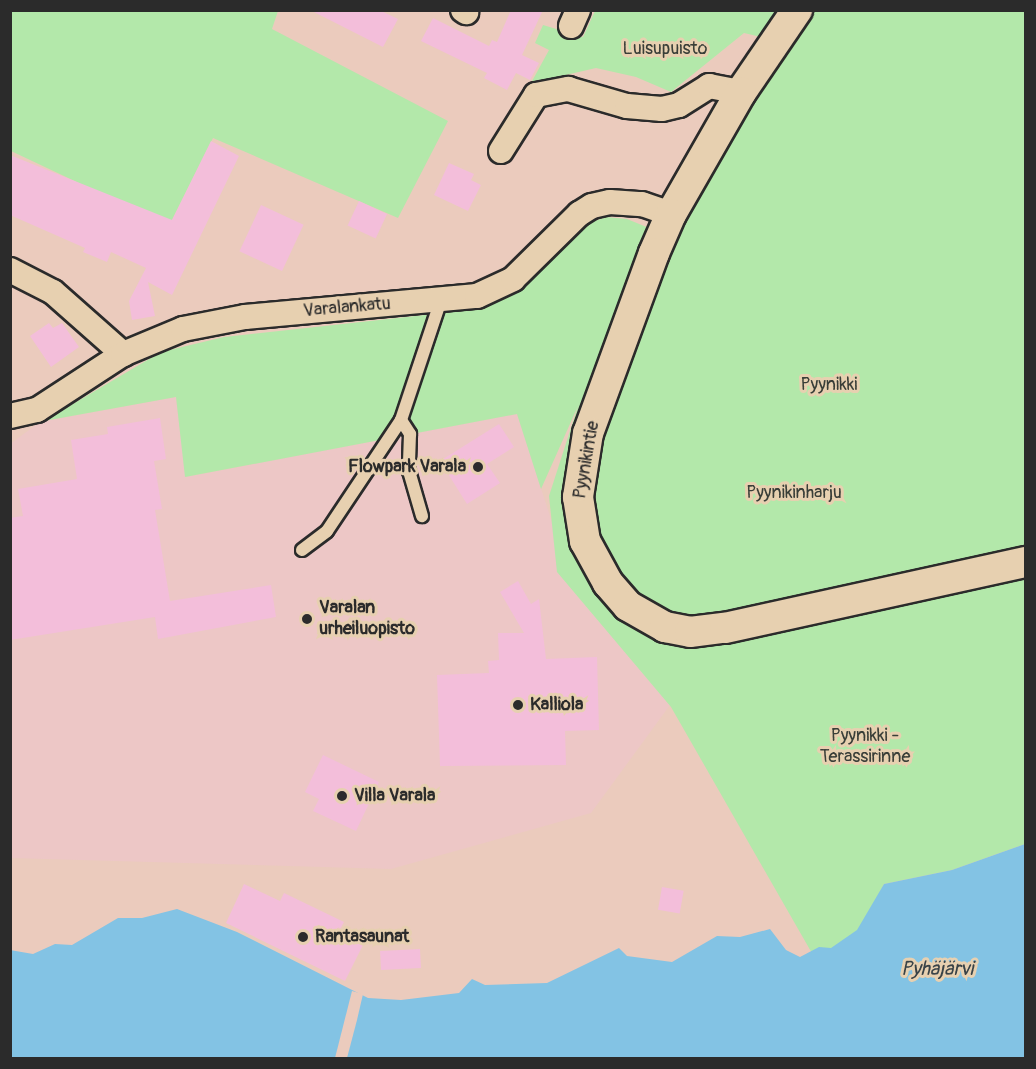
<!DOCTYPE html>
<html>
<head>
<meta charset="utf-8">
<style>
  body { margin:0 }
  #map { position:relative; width:1036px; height:1069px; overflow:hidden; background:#ebcbbd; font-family:Pangolin,sans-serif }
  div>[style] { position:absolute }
  .built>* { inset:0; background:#edc7c6 }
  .green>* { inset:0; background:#b3e8aa }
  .water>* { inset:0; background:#83c3e4 }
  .pier>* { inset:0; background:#ebcbbd }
  .building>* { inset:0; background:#f3beda; transform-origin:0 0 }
  .roads { filter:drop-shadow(2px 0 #2b2b2b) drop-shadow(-2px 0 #2b2b2b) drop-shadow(0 2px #2b2b2b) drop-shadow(0 -2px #2b2b2b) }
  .service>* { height:12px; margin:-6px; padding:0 6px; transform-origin:6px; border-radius:6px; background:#e7d0b0 }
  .minor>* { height:24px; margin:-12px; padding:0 12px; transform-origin:12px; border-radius:12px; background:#e7d0b0 }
  .tertiary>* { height:30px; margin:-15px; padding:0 15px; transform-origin:15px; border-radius:15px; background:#e7d0b0 }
  .dots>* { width:16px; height:16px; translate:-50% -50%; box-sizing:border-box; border:3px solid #e7d0b0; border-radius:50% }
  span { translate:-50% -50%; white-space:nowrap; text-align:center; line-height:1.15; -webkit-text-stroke:6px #e7d0b0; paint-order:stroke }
  .park-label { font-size:18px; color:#393e38 }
  .street-label { font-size:18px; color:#2b2b2b }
  .poi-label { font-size:18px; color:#2b2b2b; font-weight:700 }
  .right { translate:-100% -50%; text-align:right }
  .left { translate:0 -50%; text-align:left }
  .water-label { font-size:20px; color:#384247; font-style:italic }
  .frame { position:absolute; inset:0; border:12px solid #2b2b2b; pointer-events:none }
</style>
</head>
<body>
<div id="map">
  <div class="built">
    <i style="clip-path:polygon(176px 397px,186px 477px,517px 414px,570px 578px,670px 705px,591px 813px,391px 869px,11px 858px,10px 444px,40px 422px)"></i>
  </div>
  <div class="green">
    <i style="clip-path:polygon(11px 11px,278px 11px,272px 29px,448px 121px,398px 218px,213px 138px,167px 230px,153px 218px,11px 151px)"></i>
    <i style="clip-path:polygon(595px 11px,775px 11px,761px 37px,744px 33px,671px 92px,636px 77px,596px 68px,531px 83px,549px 50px,535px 43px,543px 25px,583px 37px)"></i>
    <i style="clip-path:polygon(810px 11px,1025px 11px,1025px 844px,952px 870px,884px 884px,855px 942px,813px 955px,671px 707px,557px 572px,549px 496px,578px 406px,541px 489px,517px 414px,185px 477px,176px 397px,44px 421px,161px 352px,224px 337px,461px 311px,496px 303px,526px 283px,583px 225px,606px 217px,627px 219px,649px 228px,593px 374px,662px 271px,681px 220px,705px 175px)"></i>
  </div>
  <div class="water">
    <i style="clip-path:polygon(1025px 844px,1025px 1058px,11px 1058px,10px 950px,33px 954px,55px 944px,72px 945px,118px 918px,142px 918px,177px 909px,237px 932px,368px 998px,401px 1000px,459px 993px,472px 979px,485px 985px,547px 983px,619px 948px,627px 956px,672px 962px,717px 936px,740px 937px,770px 929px,786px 950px,800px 957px,819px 947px,831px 948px,857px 930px,884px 884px,952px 870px)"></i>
  </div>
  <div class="pier">
    <i style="clip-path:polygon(352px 991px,363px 994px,357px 1020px,347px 1058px,335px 1058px)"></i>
  </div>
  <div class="building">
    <i style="clip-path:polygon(310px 10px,379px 10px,398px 19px,383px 47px)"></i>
    <i style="clip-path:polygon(511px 10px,543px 10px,522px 55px,539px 63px,530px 80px,516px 73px,507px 90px,484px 78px,487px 73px,421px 41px,433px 18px,489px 46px,492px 40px,497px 42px)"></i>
    <i style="clip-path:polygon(211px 141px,239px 156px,172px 295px,148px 282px,155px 316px,132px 320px,129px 301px,146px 268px,111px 252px,107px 262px,83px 252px,85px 248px,10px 215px,10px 155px,172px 220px)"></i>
    <i style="clip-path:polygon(449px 163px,474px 174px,471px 180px,481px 185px,468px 211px,434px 195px)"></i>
    <i style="left:359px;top:201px;width:31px;height:27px;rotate:25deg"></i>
    <i style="left:261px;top:205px;width:47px;height:51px;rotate:25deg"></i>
    <i style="clip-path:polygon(49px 323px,53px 328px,62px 323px,79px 347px,51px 367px,30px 336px)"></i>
    <i style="clip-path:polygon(160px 418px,166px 459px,154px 461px,162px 509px,155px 510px,170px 601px,271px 585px,276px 617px,158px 639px,155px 617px,10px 640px,10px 518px,23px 516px,18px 489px,77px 479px,71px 440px,108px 434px,107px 427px)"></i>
    <i style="clip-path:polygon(499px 424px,514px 447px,487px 464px,500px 483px,467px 504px,440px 461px)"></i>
    <i style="clip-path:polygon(518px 581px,531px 604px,539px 599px,546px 659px,597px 657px,599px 730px,565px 731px,566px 765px,440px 766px,437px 675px,489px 673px,488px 661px,499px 660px,498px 633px,524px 633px,500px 592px)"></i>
    <i style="clip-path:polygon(323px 755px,379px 782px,356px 831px,313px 811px,319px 799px,305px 792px)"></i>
    <i style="clip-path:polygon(244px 884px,280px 901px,284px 893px,344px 922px,339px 931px,364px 943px,345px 981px,226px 923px)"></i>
    <i style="left:662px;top:887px;width:22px;height:23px;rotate:10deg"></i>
    <i style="left:420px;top:949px;width:19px;height:40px;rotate:87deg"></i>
  </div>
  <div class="roads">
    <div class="service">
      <i style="left:401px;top:420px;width:17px;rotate:57deg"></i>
      <i style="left:410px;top:434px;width:37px;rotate:92deg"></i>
      <i style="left:409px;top:471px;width:47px;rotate:73.9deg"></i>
      <i style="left:302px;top:550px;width:31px;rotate:-37deg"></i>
      <i style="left:327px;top:531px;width:133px;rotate:-56.3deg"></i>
      <i style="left:401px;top:420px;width:126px;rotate:-71.6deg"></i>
    </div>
    <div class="minor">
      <i style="left:463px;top:10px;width:4px;rotate:34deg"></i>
      <i style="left:571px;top:26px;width:17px;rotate:-66deg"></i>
      <i style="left:501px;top:151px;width:66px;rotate:-58deg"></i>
      <i style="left:536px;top:95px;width:33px;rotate:-11deg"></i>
      <i style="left:568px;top:89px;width:61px;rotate:16.1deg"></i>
      <i style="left:627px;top:106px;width:35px;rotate:5deg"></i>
      <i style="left:662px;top:109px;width:17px;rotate:-13deg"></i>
      <i style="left:679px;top:105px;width:36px;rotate:-32deg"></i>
      <i style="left:709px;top:86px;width:33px;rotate:11deg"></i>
      <i style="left:10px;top:270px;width:48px;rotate:27.1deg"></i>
      <i style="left:53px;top:292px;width:94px;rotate:41.5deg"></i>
      <i style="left:10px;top:416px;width:28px;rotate:-13deg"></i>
      <i style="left:37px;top:410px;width:103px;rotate:-33.1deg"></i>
      <i style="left:123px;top:354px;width:65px;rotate:-22.6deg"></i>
      <i style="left:183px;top:329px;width:63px;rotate:-11deg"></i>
      <i style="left:245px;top:317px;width:233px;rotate:-5.2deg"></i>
      <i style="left:477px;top:296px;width:40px;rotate:-25deg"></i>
      <i style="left:513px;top:279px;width:93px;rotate:-44.6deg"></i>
      <i style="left:579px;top:214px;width:15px;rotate:-32deg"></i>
      <i style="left:592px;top:206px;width:18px;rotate:-13deg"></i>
      <i style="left:610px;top:202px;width:32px;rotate:4deg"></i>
      <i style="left:642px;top:204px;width:31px;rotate:19deg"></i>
    </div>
    <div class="tertiary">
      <i style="left:797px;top:10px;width:99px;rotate:124.3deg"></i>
      <i style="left:741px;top:92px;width:141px;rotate:119.8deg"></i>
      <i style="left:671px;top:214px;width:43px;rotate:113.6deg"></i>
      <i style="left:654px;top:253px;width:192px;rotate:110.1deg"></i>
      <i style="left:588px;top:433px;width:65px;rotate:98.9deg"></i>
      <i style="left:578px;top:497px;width:45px;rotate:81deg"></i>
      <i style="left:585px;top:541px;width:48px;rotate:61.3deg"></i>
      <i style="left:608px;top:583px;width:30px;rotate:49deg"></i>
      <i style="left:628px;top:606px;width:43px;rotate:29.6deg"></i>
      <i style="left:665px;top:627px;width:25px;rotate:11deg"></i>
      <i style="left:690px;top:632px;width:35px;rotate:-7deg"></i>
      <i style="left:725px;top:628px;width:308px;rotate:-12.4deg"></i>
    </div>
  </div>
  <div class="dots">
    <i style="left:478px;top:467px;background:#2b2b2b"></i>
    <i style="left:307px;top:619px;background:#2b2b2b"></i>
    <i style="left:518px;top:705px;background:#2b2b2b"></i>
    <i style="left:342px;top:796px;background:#2b2b2b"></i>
    <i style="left:303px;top:937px;background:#2b2b2b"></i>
  </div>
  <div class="park-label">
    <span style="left:665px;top:49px">Luisupuisto</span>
    <span style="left:829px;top:385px">Pyynikki</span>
    <span style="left:794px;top:493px">Pyynikinharju</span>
    <span style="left:865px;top:747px">Pyynikki -<br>Terassirinne</span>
  </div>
  <div class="street-label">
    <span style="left:347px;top:308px;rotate:-5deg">Varalankatu</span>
    <span style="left:587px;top:460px;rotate:-80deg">Pyynikintie</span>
  </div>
  <div class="poi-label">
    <span class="right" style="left:466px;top:467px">Flowpark Varala</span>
    <span class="left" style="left:319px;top:619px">Varalan<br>urheiluopisto</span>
    <span class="left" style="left:530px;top:705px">Kalliola</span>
    <span class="left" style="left:354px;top:796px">Villa Varala</span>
    <span class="left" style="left:315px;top:937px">Rantasaunat</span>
  </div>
  <div class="water-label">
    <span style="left:937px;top:968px">Pyhäjärvi</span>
  </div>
  <div class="frame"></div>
</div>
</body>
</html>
